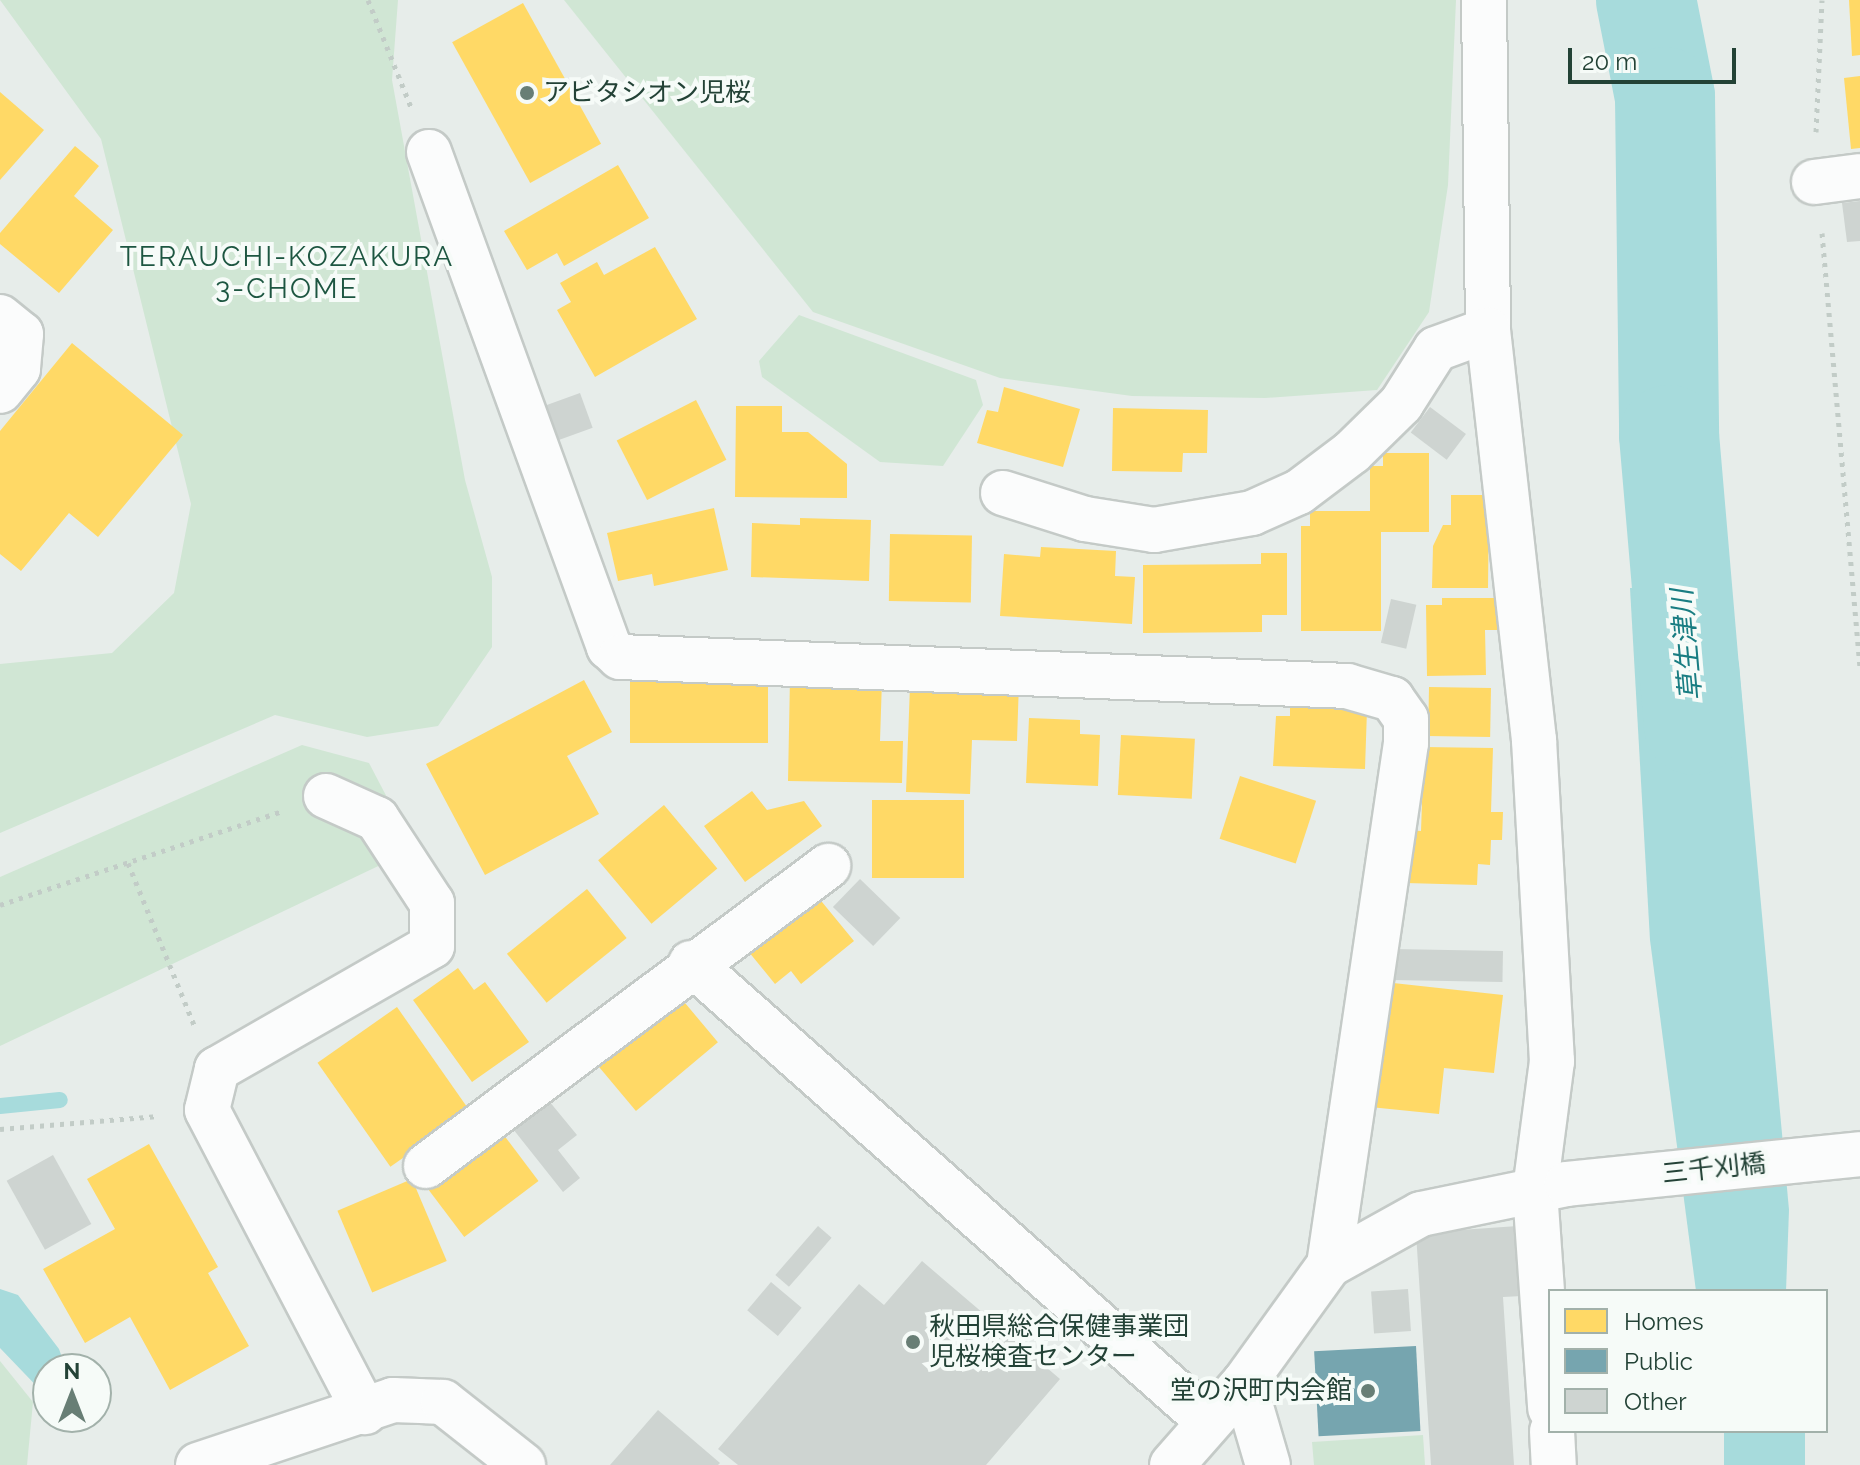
<!DOCTYPE html>
<html>
<head>
<meta charset="utf-8">
<style>
  body { margin:0 }
  #map { position:relative; width:1860px; height:1465px; overflow:hidden; background:#e7edea; font-family:Raleway,"Noto Sans JP",sans-serif }
  div>[style] { position:absolute }
  .green>* { inset:0; background:#d0e6d4 }
  .water>* { inset:0; background:#a7dbdc; transform-origin:0 0 }
  .homes>* { inset:0; background:#ffd966; transform-origin:0 0 }
  .public>* { inset:0; background:#76a5af; transform-origin:0 0 }
  .stream>* { height:16px; margin:-8px; padding:0 8px; transform-origin:8px; border-radius:8px; background:#a7dbdc }
  .river>* { height:100px; margin:-50px; padding:0 50px; transform-origin:50px; border-radius:50px; background:#a7dbdc }
  .building>* { inset:0; background:#ced4d1; transform-origin:0 0 }
  .path>* { height:5px; margin-top:-2.5px; transform-origin:0; background:repeating-linear-gradient(90deg,#c2ccc7 0 4px,transparent 0 10px) }
  .roads { filter:drop-shadow(2px 0 #c4cac7) drop-shadow(-2px 0 #c4cac7) drop-shadow(0 2px #c4cac7) drop-shadow(0 -2px #c4cac7) }
  .minor>* { height:44px; margin:-22px; padding:0 22px; transform-origin:22px; border-radius:22px; background:#fbfcfc }
  .dots>* { width:22px; height:22px; translate:-50% -50%; box-sizing:border-box; border:4px solid #f6fbf8; border-radius:50% }
  span { translate:-50% -50%; white-space:nowrap; text-align:center; line-height:1.15; -webkit-text-stroke:8px #f6fbf8; paint-order:stroke }
  .poi-label { font-size:26px; color:#234236 }
  .left { translate:0 -50%; text-align:left }
  .right { translate:-100% -50%; text-align:right }
  .street-label { font-size:26px; color:#234236 }
  .neighbourhood-label { font-size:28px; color:#1d5641; letter-spacing:2px }
  .water-label { font-size:28px; color:#197d82; font-style:italic }
  .legend { position:absolute; left:1548px; top:1289px; width:280px; height:144px; box-sizing:border-box; background:#f6fbf8; border:2px solid #a2b1aa; margin:0; padding:10px 14px; list-style:none; font-size:24px; color:#234236 }
  .legend li { display:flex; align-items:center; gap:16px; height:40px }
  .legend b { width:40px; border:2px solid #a2b1aa }
  .north { position:absolute; left:32px; top:1353px; width:80px; height:80px; box-sizing:border-box; background:#f6fbf8; border:2px solid #a2b1aa; border-radius:50%; rotate:0deg; font-size:22px; font-weight:700; line-height:32px; text-align:center; color:#234236 }
  .north::after { content:''; display:block; margin:auto; width:28px; height:36px; background:#687e75; clip-path:polygon(50% 0,100% 100%,50% 72%,0 100%) }
  .scale { position:absolute; left:1568px; top:48px; width:168px; height:36px; box-sizing:border-box; border:4px solid #234236; border-top:0; padding-left:10px; font-size:24px; line-height:28px; white-space:nowrap; color:#234236; -webkit-text-stroke:6px #f6fbf8; paint-order:stroke }
</style>
</head>
<body>
<div id="map">
  <div class="green">
    <i style="clip-path:polygon(0 0,398px 0,392px 80px,465px 480px,492px 577px,492px 647px,438px 726px,367px 737px,275px 715px,0 833px,0 664px,112px 653px,174px 593px,191px 504px,101px 139px)"></i>
    <i style="clip-path:polygon(564px 0,1456px 0,1448px 185px,1429px 312px,1377px 390px,1265px 398px,1132px 396px,1000px 378px,813px 312px)"></i>
    <i style="clip-path:polygon(799px 315px,976px 380px,983px 405px,943px 466px,880px 462px,762px 377px,759px 361px)"></i>
    <i style="clip-path:polygon(302px 745px,369px 763px,414px 849px,0 1046px,0 877px)"></i>
    <i style="clip-path:polygon(0 1361px,33px 1402px,27px 1465px,0 1465px)"></i>
    <i style="clip-path:polygon(1423px 1435px,1425px 1465px,1314px 1465px,1312px 1442px)"></i>
  </div>
  <div class="water">
    <i style="clip-path:polygon(1630px 588px,1721px 588px,1739px 664px,1789px 1210px,1786px 1291px,1696px 1291px,1650px 940px)"></i>
    <i style="clip-path:polygon(0 1289px,18px 1295px,59px 1349px,66px 1369px,48px 1369px,48px 1398px,0 1348px)"></i>
    <i style="left:1724px;top:1431px;width:81px;height:34px"></i>
  </div>
  <div class="homes">
    <i style="clip-path:polygon(1849px 0,1860px 0,1860px 55px,1852px 56px)"></i>
    <i style="left:523px;top:3px;width:161px;height:81px;rotate:61deg"></i>
    <i style="clip-path:polygon(1860px 76px,1860px 148px,1851px 149px,1844px 78px)"></i>
    <i style="clip-path:polygon(0 92px,44px 130px,0 180px)"></i>
    <i style="clip-path:polygon(75px 146px,99px 166px,74px 196px,113px 230px,59px 293px,0 244px,0 233px)"></i>
    <i style="clip-path:polygon(618px 165px,649px 218px,564px 266px,557px 253px,527px 270px,504px 231px)"></i>
    <i style="clip-path:polygon(655px 247px,697px 319px,595px 377px,557px 310px,571px 302px,560px 283px,597px 262px,604px 275px)"></i>
    <i style="clip-path:polygon(72px 343px,183px 435px,98px 537px,69px 513px,21px 571px,0 554px,0 431px)"></i>
    <i style="clip-path:polygon(1004px 387px,1080px 409px,1063px 467px,977px 443px,987px 410px,998px 412px)"></i>
    <i style="left:696px;top:400px;width:67px;height:89px;rotate:63deg"></i>
    <i style="clip-path:polygon(736px 406px,782px 406px,782px 432px,808px 432px,847px 464px,847px 498px,735px 497px)"></i>
    <i style="clip-path:polygon(1113px 408px,1208px 410px,1207px 453px,1183px 453px,1182px 472px,1112px 471px)"></i>
    <i style="clip-path:polygon(1383px 453px,1429px 453px,1429px 532px,1381px 532px,1381px 631px,1301px 631px,1301px 526px,1310px 526px,1310px 511px,1370px 511px,1370px 466px,1383px 466px)"></i>
    <i style="clip-path:polygon(1451px 495px,1489px 495px,1488px 588px,1432px 588px,1433px 546px,1443px 525px,1451px 525px)"></i>
    <i style="clip-path:polygon(714px 508px,728px 570px,654px 586px,652px 574px,618px 581px,607px 533px)"></i>
    <i style="clip-path:polygon(800px 518px,871px 520px,869px 581px,751px 577px,752px 523px,800px 525px)"></i>
    <i style="left:890px;top:534px;width:82px;height:67px;rotate:1deg"></i>
    <i style="clip-path:polygon(1041px 547px,1116px 551px,1115px 576px,1135px 577px,1132px 624px,1000px 616px,1004px 554px,1040px 557px)"></i>
    <i style="clip-path:polygon(1261px 553px,1287px 553px,1287px 615px,1262px 615px,1262px 632px,1143px 633px,1143px 565px,1261px 564px)"></i>
    <i style="clip-path:polygon(1442px 598px,1499px 598px,1499px 630px,1485px 630px,1486px 675px,1427px 676px,1426px 605px,1442px 605px)"></i>
    <i style="left:630px;top:671px;width:138px;height:72px"></i>
    <i style="clip-path:polygon(790px 678px,882px 680px,880px 741px,903px 741px,902px 783px,788px 781px)"></i>
    <i style="clip-path:polygon(584px 680px,612px 732px,567px 756px,599px 814px,485px 875px,426px 764px)"></i>
    <i style="clip-path:polygon(1019px 682px,1017px 741px,972px 740px,970px 794px,906px 792px,910px 686px)"></i>
    <i style="left:1429px;top:687px;width:62px;height:49px;rotate:1deg"></i>
    <i style="clip-path:polygon(1290px 706px,1367px 710px,1365px 769px,1273px 766px,1276px 716px,1290px 716px)"></i>
    <i style="clip-path:polygon(1029px 718px,1080px 720px,1080px 734px,1100px 735px,1098px 786px,1026px 783px)"></i>
    <i style="left:1121px;top:735px;width:74px;height:60px;rotate:3deg"></i>
    <i style="clip-path:polygon(1424px 747px,1493px 748px,1491px 812px,1503px 812px,1502px 840px,1491px 840px,1490px 865px,1478px 864px,1477px 885px,1406px 883px,1407px 830px,1421px 831px)"></i>
    <i style="left:1240px;top:776px;width:80px;height:66px;rotate:18deg"></i>
    <i style="clip-path:polygon(752px 791px,767px 810px,804px 801px,822px 826px,745px 882px,704px 826px)"></i>
    <i style="left:872px;top:800px;width:92px;height:78px"></i>
    <i style="left:664px;top:805px;width:83px;height:86px;rotate:50deg"></i>
    <i style="left:587px;top:889px;width:63px;height:103px;rotate:51deg"></i>
    <i style="clip-path:polygon(813px 891px,854px 941px,801px 984px,791px 971px,775px 984px,744px 946px)"></i>
    <i style="clip-path:polygon(458px 968px,474px 990px,485px 982px,529px 1042px,472px 1082px,413px 1000px)"></i>
    <i style="clip-path:polygon(1384px 982px,1503px 995px,1494px 1073px,1444px 1068px,1439px 1114px,1370px 1107px)"></i>
    <i style="left:680px;top:997px;width:59px;height:107px;rotate:50deg"></i>
    <i style="left:397px;top:1007px;width:127px;height:97px;rotate:55deg"></i>
    <i style="left:500px;top:1130px;width:64px;height:93px;rotate:53deg"></i>
    <i style="clip-path:polygon(149px 1144px,218px 1267px,208px 1273px,249px 1346px,170px 1390px,130px 1317px,85px 1343px,43px 1269px,115px 1229px,87px 1179px)"></i>
    <i style="left:412px;top:1179px;width:89px;height:81px;rotate:67deg"></i>
  </div>
  <div class="public">
    <i style="left:1416px;top:1346px;width:85px;height:102px;rotate:87deg"></i>
  </div>
  <div class="stream">
    <i style="left:0;top:1106px;width:60px;rotate:-5.7deg"></i>
  </div>
  <div class="river">
    <i style="left:1646px;top:0;width:99px;rotate:78.9deg"></i>
    <i style="left:1665px;top:97px;width:338px;rotate:89.3deg"></i>
    <i style="left:1669px;top:435px;width:291px;rotate:85.1deg"></i>
  </div>
  <div class="building">
    <i style="clip-path:polygon(1860px 201px,1860px 241px,1847px 242px,1842px 203px)"></i>
    <i style="left:580px;top:393px;width:37px;height:36px;rotate:70deg"></i>
    <i style="left:1430px;top:407px;width:45px;height:32px;rotate:37deg"></i>
    <i style="left:1391px;top:599px;width:26px;height:45px;rotate:13deg"></i>
    <i style="left:860px;top:879px;width:56px;height:39px;rotate:44deg"></i>
    <i style="left:1393px;top:949px;width:110px;height:31px;rotate:1deg"></i>
    <i style="clip-path:polygon(549px 1101px,577px 1135px,558px 1150px,580px 1178px,563px 1192px,513px 1129px)"></i>
    <i style="left:53px;top:1155px;width:79px;height:53px;rotate:61deg"></i>
    <i style="left:818px;top:1226px;width:18px;height:65px;rotate:41deg"></i>
    <i style="clip-path:polygon(1518px 1226px,1522px 1296px,1503px 1297px,1514px 1465px,1431px 1465px,1416px 1233px)"></i>
    <i style="clip-path:polygon(922px 1261px,1060px 1379px,986px 1465px,738px 1465px,718px 1449px,859px 1284px,884px 1305px)"></i>
    <i style="left:771px;top:1282px;width:40px;height:37px;rotate:40deg"></i>
    <i style="left:1408px;top:1289px;width:42px;height:37px;rotate:86deg"></i>
    <i style="clip-path:polygon(658px 1410px,720px 1463px,718px 1465px,610px 1465px)"></i>
  </div>
  <div class="path">
    <i style="left:368px;top:0;width:115px;rotate:68.1deg"></i>
    <i style="left:1816px;top:132px;width:132px;rotate:-87.4deg"></i>
    <i style="left:1822px;top:233px;width:439px;rotate:85deg"></i>
    <i style="left:128px;top:863px;width:175px;rotate:67.8deg"></i>
    <i style="left:0;top:905px;width:295px;rotate:-18.4deg"></i>
    <i style="left:0;top:1129px;width:159px;rotate:-4.7deg"></i>
  </div>
  <div class="roads">
    <div class="minor">
      <i style="left:1484px;top:0;width:330px;rotate:89.3deg"></i>
      <i style="left:1488px;top:330px;width:413px;rotate:83.6deg"></i>
      <i style="left:1534px;top:740px;width:322px;rotate:86.8deg"></i>
      <i style="left:1552px;top:1061px;width:131px;rotate:97.5deg"></i>
      <i style="left:1535px;top:1191px;width:218px;rotate:86deg"></i>
      <i style="left:429px;top:152px;width:527px;rotate:70.02deg"></i>
      <i style="left:609px;top:647px;width:15px;rotate:42deg"></i>
      <i style="left:620px;top:657px;width:728px;rotate:2.28deg"></i>
      <i style="left:1347px;top:686px;width:47px;rotate:16.1deg"></i>
      <i style="left:1392px;top:699px;width:24px;rotate:55deg"></i>
      <i style="left:1406px;top:719px;width:24px;rotate:90deg"></i>
      <i style="left:1406px;top:743px;width:528px;rotate:98.39deg"></i>
      <i style="left:1814px;top:182px;width:46px;rotate:-7.4deg"></i>
      <i style="left:0;top:317px;width:27px;rotate:39deg"></i>
      <i style="left:21px;top:334px;width:35px;rotate:95deg"></i>
      <i style="left:18px;top:369px;width:28px;rotate:129deg"></i>
      <i style="left:1003px;top:493px;width:86px;rotate:17.6deg"></i>
      <i style="left:1085px;top:519px;width:70px;rotate:9.1deg"></i>
      <i style="left:1154px;top:530px;width:99px;rotate:-9.8deg"></i>
      <i style="left:1252px;top:513px;width:51px;rotate:-24.1deg"></i>
      <i style="left:1299px;top:492px;width:66px;rotate:-37deg"></i>
      <i style="left:1352px;top:452px;width:69px;rotate:-44.4deg"></i>
      <i style="left:1401px;top:404px;width:65px;rotate:-57.5deg"></i>
      <i style="left:1436px;top:349px;width:55px;rotate:-20.1deg"></i>
      <i style="left:326px;top:796px;width:56px;rotate:24.3deg"></i>
      <i style="left:377px;top:819px;width:100px;rotate:56.8deg"></i>
      <i style="left:432px;top:903px;width:43px;rotate:90deg"></i>
      <i style="left:432px;top:946px;width:248px;rotate:150.2deg"></i>
      <i style="left:217px;top:1069px;width:42px;rotate:103.7deg"></i>
      <i style="left:207px;top:1110px;width:341px;rotate:62.4deg"></i>
      <i style="left:691px;top:963px;width:689px;rotate:41.53deg"></i>
      <i style="left:426px;top:1166px;width:502px;rotate:-36.73deg"></i>
      <i style="left:1244px;top:1383px;width:85px;rotate:73.7deg"></i>
      <i style="left:1552px;top:1431px;width:34px;rotate:87deg"></i>
      <i style="left:198px;top:1465px;width:206px;rotate:-18.4deg"></i>
      <i style="left:393px;top:1400px;width:50px;rotate:2.3deg"></i>
      <i style="left:443px;top:1402px;width:102px;rotate:38.2deg"></i>
      <i style="left:1172px;top:1465px;width:109px;rotate:-48.7deg"></i>
      <i style="left:1244px;top:1383px;width:145px;rotate:-54.2deg"></i>
      <i style="left:1329px;top:1265px;width:105px;rotate:-29deg"></i>
      <i style="left:1421px;top:1214px;width:149px;rotate:-11.6deg"></i>
      <i style="left:1567px;top:1184px;width:295px;rotate:-5.8deg"></i>
    </div>
  </div>
  <div class="dots">
    <i style="left:527px;top:93px;background:#687e75"></i>
    <i style="left:913px;top:1342px;background:#687e75"></i>
    <i style="left:1368px;top:1391px;background:#687e75"></i>
  </div>
  <div class="poi-label">
    <span class="left" style="left:543px;top:93px">アビタシオン児桜</span>
    <span class="left" style="left:929px;top:1342px">秋田県総合保健事業団<br>児桜検査センター</span>
    <span class="right" style="left:1352px;top:1391px">堂の沢町内会館</span>
  </div>
  <div class="street-label">
    <span style="left:1714px;top:1169px;rotate:-6deg">三千刈橋</span>
  </div>
  <div class="neighbourhood-label">
    <span style="left:287px;top:273px">TERAUCHI-KOZAKURA<br>3-CHOME</span>
  </div>
  <div class="water-label">
    <span style="left:1687px;top:645px;rotate:-95deg">草生津川</span>
  </div>
  <ul class="legend">
  <li><b style="height:22px;background:#ffd966"></b>Homes</li>
  <li><b style="height:22px;background:#76a5af"></b>Public</li>
  <li><b style="height:22px;background:#ced4d1"></b>Other</li>
  </ul>
  <div class="north">N</div>
  <div class="scale">20 m</div>
</div>
</body>
</html>
